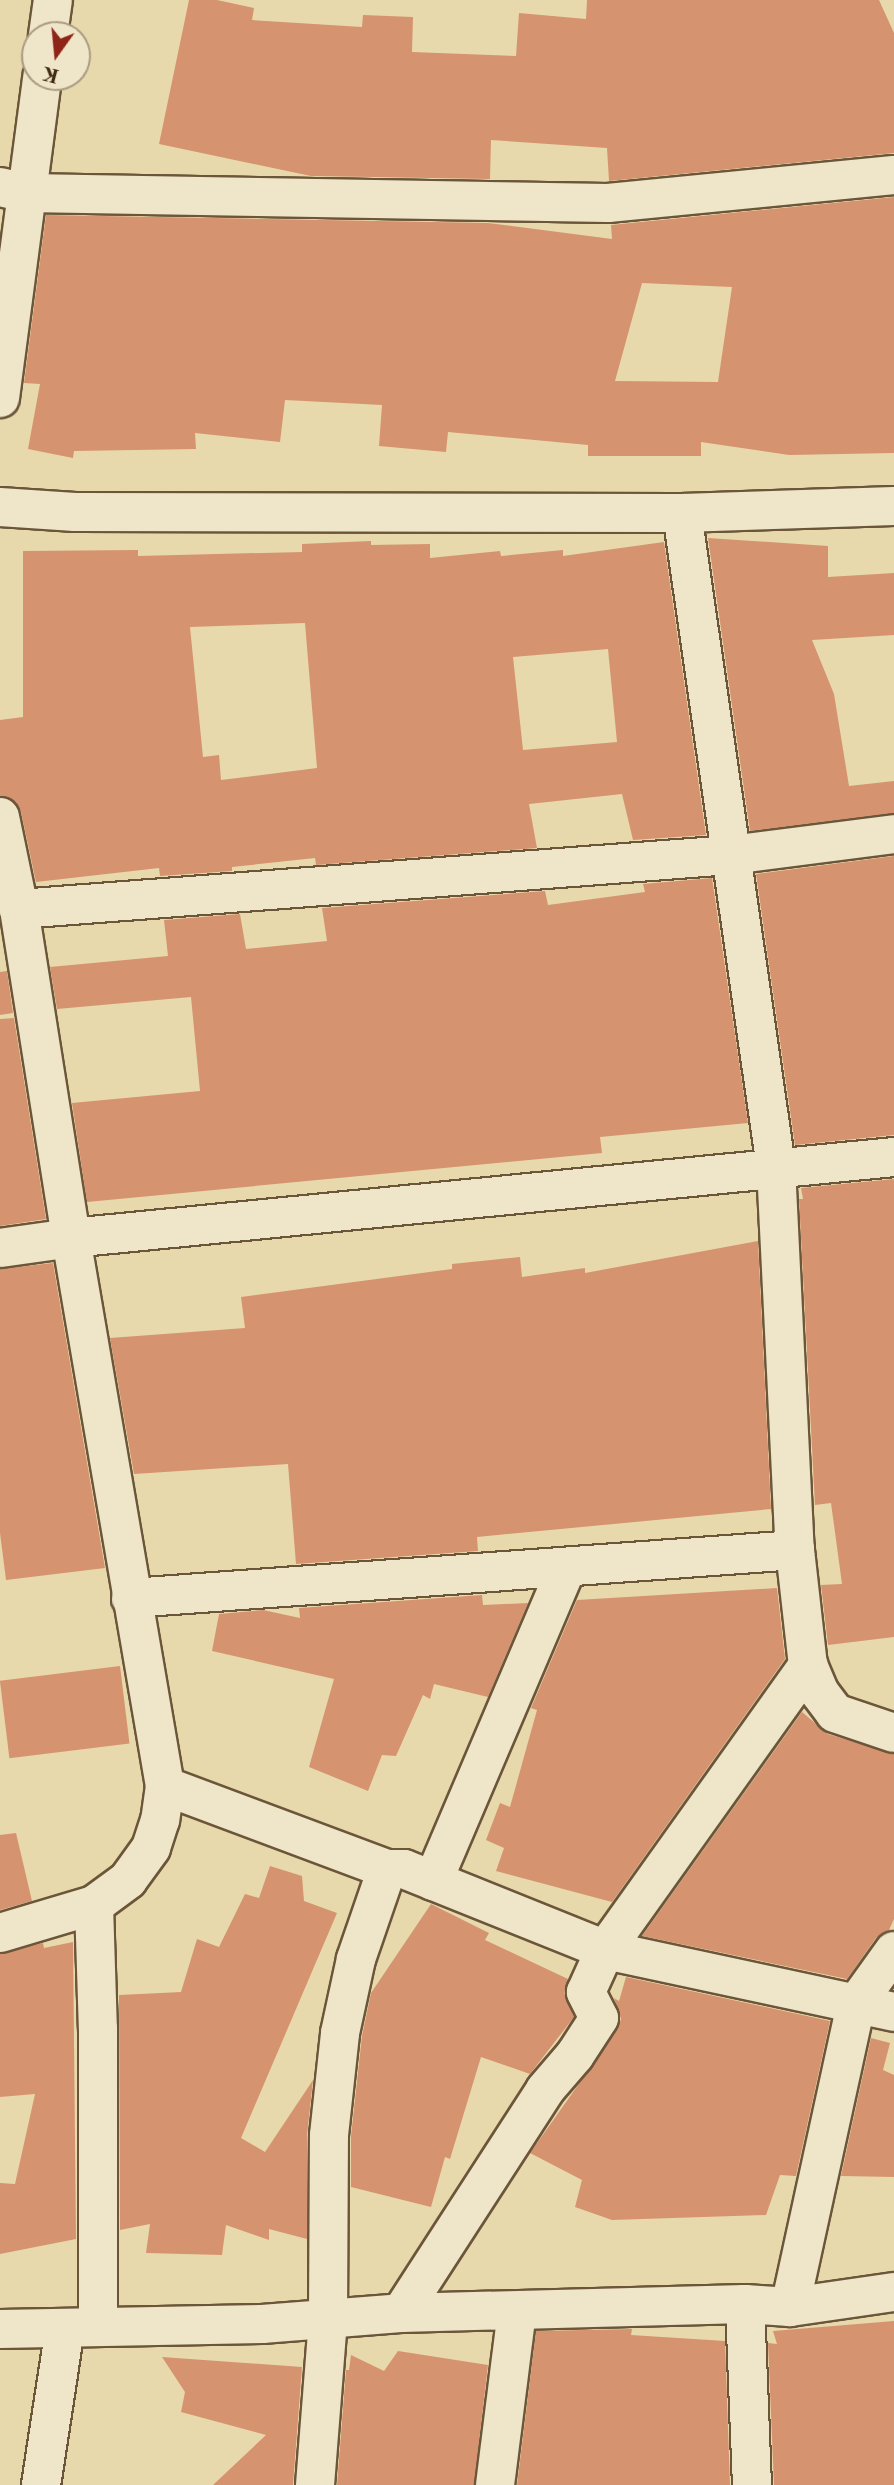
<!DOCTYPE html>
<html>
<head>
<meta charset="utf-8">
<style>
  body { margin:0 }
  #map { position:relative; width:894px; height:2485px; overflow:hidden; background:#e7d9ac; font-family:"Libre Caslon Text",serif }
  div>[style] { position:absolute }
  .building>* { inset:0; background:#d69370; transform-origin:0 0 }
  .roads { filter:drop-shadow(2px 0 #6c563a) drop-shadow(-2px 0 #6c563a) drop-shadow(0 2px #6c563a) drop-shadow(0 -2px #6c563a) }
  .minor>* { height:38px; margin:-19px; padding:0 19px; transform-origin:19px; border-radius:19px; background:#efe6c9 }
  .tertiary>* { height:38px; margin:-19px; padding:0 19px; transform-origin:19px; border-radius:19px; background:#efe6c9 }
  .secondary>* { height:38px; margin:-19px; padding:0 19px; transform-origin:19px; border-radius:19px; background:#efe6c9 }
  span { translate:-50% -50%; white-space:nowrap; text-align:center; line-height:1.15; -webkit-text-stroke:5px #efe6c9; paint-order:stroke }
  .north { position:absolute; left:21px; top:21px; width:70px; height:70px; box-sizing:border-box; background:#efe6c9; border:2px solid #aa9b81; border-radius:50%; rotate:195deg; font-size:19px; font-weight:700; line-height:28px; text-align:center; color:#432a14 }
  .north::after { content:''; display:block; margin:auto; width:24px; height:32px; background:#8f2418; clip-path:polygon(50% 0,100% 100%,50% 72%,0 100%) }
</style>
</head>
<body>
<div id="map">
  <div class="building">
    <i style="clip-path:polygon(189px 0,217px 0,254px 8px,252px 20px,362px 27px,363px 15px,413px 17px,412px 52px,516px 56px,519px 13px,586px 19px,587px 0,879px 0,894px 33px,894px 153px,609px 181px,607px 148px,491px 140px,490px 179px,311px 176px,159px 144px)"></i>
    <i style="clip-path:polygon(evenodd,894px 197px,894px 453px,789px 455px,701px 442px,701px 456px,588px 456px,588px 445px,448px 432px,446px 452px,379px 446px,382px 405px,285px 400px,280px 442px,195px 433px,196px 449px,74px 451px,73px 458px,28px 449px,40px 384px,24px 383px,46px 215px,488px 223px,612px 239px,611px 225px,894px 197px,642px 283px,732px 287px,718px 382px,615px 381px,642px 283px)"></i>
    <i style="clip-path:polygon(708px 538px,828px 546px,828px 577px,894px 573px,894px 635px,812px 640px,834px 694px,849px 786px,894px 781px,894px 813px,750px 831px)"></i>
    <i style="clip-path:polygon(evenodd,371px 541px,371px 545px,430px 544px,430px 558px,500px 551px,501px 556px,563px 550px,563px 556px,664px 542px,706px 835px,633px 840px,622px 794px,529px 804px,537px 848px,316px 865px,315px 858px,232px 867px,232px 871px,160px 876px,159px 868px,36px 882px,21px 812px,16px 802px,0 796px,0 720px,23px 717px,23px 551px,138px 550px,138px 556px,302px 552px,302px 544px,371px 541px,305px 623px,317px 768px,221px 780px,219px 755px,203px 757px,190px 627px,305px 623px,371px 541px,608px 649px,617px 742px,523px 750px,513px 657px,608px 649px)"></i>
    <i style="clip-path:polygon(894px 856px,894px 1135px,795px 1145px,756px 874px)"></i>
    <i style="clip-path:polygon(712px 878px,748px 1123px,600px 1137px,602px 1153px,87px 1202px,72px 1103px,200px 1091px,191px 997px,57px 1009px,50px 967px,168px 956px,164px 920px,240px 914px,246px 949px,327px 941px,322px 908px,545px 891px,548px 905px,645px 892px,643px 884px)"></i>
    <i style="clip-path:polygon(7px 971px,13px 1013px,0 1015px,0 972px)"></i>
    <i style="clip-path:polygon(14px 1018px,46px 1219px,0 1226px,0 1019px)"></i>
    <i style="clip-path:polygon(894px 1179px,894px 1637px,828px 1645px,821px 1585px,842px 1584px,831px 1503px,815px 1505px,799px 1199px,803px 1199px,801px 1188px)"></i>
    <i style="clip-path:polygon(758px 1241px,771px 1509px,477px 1537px,478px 1551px,296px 1564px,288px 1464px,134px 1474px,110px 1338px,245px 1328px,241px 1297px,452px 1269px,452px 1264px,520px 1257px,522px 1277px,585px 1268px,585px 1273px)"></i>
    <i style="clip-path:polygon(53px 1263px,105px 1568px,6px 1580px,0 1533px,0 1269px)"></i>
    <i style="clip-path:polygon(777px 1588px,785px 1659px,612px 1902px,496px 1871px,504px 1848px,486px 1840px,500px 1803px,510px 1807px,537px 1710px,531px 1708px,577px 1600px)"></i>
    <i style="clip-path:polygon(482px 1595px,483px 1605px,528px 1603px,488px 1697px,434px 1684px,430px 1699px,423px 1695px,396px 1756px,382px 1755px,368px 1791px,309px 1767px,334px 1679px,212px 1651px,219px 1614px,263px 1610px,300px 1618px,299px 1608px)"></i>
    <i style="left:120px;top:1666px;width:78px;height:121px;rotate:83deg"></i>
    <i style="clip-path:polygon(802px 1712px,828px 1734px,894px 1754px,894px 1919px,889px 1930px,876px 1938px,847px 1979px,642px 1936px)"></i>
    <i style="clip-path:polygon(16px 1833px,32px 1901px,0 1910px,0 1835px)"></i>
    <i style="clip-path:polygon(270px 1866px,302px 1876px,304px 1901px,337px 1913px,241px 2138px,265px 2152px,313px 2080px,307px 2135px,307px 2239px,269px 2229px,269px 2240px,226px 2225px,222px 2255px,146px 2253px,150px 2224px,120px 2230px,119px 1995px,181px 1992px,197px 1939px,219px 1947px,245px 1894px,259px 1898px)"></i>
    <i style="clip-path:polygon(431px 1904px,489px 1933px,485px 1940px,568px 1979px,564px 1993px,574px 2017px,530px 2074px,481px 2057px,450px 2159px,445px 2157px,431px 2207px,351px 2187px,351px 2136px,362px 2036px,371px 1993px)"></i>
    <i style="clip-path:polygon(73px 1942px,76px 2239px,0 2254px,0 2183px,15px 2184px,35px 2094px,0 2097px,0 1954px,43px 1943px,44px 1948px)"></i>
    <i style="clip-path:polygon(626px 1977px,830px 2021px,796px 2176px,780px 2175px,766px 2215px,612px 2220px,575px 2207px,582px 2180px,530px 2153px,617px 2030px,621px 2019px,614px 1998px,619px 2001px)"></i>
    <i style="clip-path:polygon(871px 2038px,890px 2043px,883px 2070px,894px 2075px,894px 2177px,841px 2176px)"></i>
    <i style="clip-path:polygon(894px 2321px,894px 2485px,774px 2485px,768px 2343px,777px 2344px,773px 2331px)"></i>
    <i style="clip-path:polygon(632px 2329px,631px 2335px,725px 2341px,730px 2485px,517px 2485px,536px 2331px)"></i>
    <i style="clip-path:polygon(398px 2351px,488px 2365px,474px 2485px,337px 2485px,346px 2370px,349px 2370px,351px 2355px,384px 2371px)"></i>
    <i style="clip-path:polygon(162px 2357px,302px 2367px,293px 2485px,213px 2485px,266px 2435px,181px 2412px,185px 2392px)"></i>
  </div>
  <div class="roads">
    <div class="minor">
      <i style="left:48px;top:35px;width:35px;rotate:-82deg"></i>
      <i style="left:0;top:187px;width:28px;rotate:13deg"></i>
      <i style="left:27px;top:193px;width:581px;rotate:0.99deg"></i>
      <i style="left:608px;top:203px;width:287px;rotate:-5.6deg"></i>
      <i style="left:0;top:398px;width:324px;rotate:-82.5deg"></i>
      <i style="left:0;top:507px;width:75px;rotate:3.8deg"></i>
      <i style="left:75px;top:512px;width:607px;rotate:0.09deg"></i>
      <i style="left:682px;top:513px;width:212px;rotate:-1.9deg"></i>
      <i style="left:682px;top:513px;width:661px;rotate:81.82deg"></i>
      <i style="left:776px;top:1167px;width:383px;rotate:87.2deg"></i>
      <i style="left:795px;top:1550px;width:116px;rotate:83.6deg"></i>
      <i style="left:808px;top:1665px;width:30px;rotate:67deg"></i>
      <i style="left:820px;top:1693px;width:25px;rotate:53deg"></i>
      <i style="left:835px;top:1713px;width:62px;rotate:18.7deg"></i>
      <i style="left:0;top:817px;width:94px;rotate:78.3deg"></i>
      <i style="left:19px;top:909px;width:333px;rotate:81deg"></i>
      <i style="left:71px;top:1238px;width:556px;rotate:80.27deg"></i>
      <i style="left:165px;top:1786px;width:34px;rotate:98deg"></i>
      <i style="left:160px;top:1820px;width:29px;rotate:108deg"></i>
      <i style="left:151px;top:1848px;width:39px;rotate:126deg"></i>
      <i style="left:128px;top:1880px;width:42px;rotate:143.7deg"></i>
      <i style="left:94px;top:1905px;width:98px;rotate:163.4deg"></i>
      <i style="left:19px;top:909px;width:714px;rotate:-4.34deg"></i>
      <i style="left:731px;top:855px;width:164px;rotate:-7.3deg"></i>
      <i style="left:0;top:1248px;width:72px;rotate:-8deg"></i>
      <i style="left:71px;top:1238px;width:827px;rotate:-5.62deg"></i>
      <i style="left:131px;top:1598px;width:666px;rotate:-4.13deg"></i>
      <i style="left:165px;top:1786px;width:237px;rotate:20.5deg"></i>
      <i style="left:387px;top:1869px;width:17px"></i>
      <i style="left:404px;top:1869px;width:217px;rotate:21.9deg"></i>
      <i style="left:605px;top:1950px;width:296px;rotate:12.1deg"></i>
      <i style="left:433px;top:1881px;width:341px;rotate:-66.9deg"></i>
      <i style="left:94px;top:1905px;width:124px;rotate:88.2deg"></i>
      <i style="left:98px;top:2029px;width:298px;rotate:90deg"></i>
      <i style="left:745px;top:2304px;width:181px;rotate:87.8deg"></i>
      <i style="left:790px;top:2307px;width:310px;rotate:-77.7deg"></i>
      <i style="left:856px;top:2004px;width:65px;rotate:-54.4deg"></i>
      <i style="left:401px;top:2313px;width:265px;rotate:-57.1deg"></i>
      <i style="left:545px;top:2090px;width:46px;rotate:-49.4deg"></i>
      <i style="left:575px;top:2055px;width:44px;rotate:-57deg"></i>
      <i style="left:599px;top:2018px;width:29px;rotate:-117deg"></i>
      <i style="left:586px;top:1992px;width:46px;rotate:-65.7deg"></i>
      <i style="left:605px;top:1950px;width:350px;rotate:-54.5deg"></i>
      <i style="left:315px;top:2485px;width:167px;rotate:-85.5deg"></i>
      <i style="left:328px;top:2319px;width:184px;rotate:-89.7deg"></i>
      <i style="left:329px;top:2135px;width:103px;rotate:-83.8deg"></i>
      <i style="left:340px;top:2033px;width:76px;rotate:-77.8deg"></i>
      <i style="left:356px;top:1959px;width:95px;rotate:-71deg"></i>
      <i style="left:495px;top:2485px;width:175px;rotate:-82.8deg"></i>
    </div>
    <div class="tertiary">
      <i style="left:41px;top:2485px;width:158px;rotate:-81.3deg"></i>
    </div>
    <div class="secondary">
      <i style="left:0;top:2329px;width:262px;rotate:-1.1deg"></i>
      <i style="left:262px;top:2324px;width:139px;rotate:-4.5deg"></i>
      <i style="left:401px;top:2313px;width:344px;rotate:-1.5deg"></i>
      <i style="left:745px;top:2304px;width:45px;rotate:3.8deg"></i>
      <i style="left:790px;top:2307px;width:105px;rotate:-8.2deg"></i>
    </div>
  </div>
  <div class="north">K</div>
</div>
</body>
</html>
